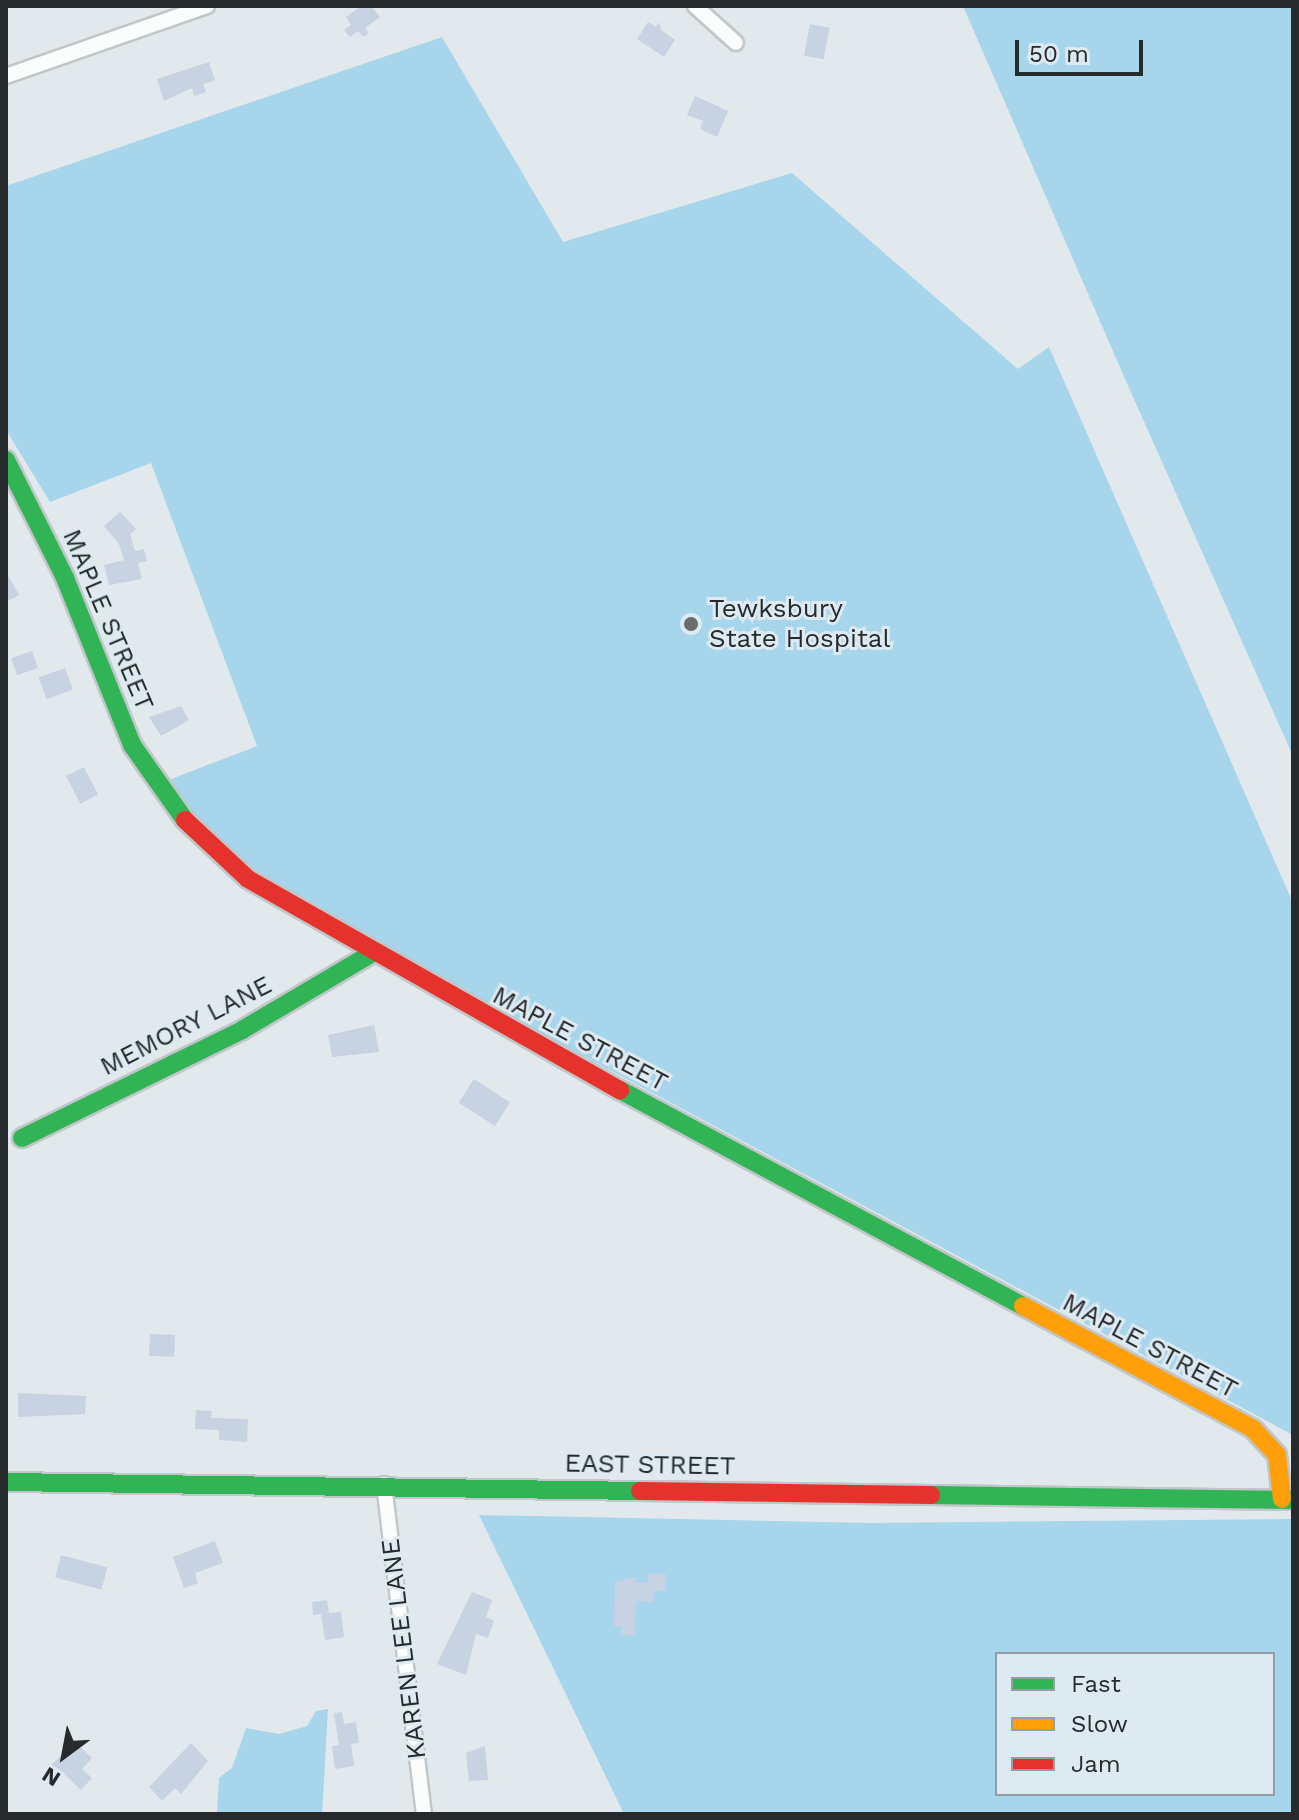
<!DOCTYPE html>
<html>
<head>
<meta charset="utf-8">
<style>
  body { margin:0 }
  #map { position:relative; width:1299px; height:1820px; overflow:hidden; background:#e2e9ed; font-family:"Work Sans",sans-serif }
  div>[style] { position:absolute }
  .green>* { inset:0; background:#a7d5ec }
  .building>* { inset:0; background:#c7d2e2; transform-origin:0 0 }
  .roads { filter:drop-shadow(2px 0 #c1c6c8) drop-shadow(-2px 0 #c1c6c8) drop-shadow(0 2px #c1c6c8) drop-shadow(0 -2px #c1c6c8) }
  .street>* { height:14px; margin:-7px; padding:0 7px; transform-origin:7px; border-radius:7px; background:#fbfcfc }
  .fast>* { height:18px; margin:-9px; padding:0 9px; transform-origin:9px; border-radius:9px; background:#30b455 }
  .slow>* { height:18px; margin:-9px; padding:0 9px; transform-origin:9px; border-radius:9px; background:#ff9f0a }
  .jam>* { height:18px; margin:-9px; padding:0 9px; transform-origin:9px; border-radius:9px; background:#e5322d }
  .dots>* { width:22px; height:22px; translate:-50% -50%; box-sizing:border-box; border:4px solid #deeaf1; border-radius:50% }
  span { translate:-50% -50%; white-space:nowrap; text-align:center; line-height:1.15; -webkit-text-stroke:6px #deeaf1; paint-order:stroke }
  .poi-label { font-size:26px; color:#262a2d }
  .left { translate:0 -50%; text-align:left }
  .street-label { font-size:26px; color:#262a2d }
  .frame { position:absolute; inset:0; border:8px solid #262a2d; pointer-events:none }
  .legend { position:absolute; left:995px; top:1652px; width:280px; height:144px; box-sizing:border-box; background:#deeaf1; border:2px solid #949da3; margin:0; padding:10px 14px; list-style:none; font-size:24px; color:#262a2d }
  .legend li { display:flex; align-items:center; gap:16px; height:40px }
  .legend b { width:40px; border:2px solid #949da3 }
  .north { position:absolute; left:24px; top:1716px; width:80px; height:80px; -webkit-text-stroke:6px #deeaf1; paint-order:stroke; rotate:212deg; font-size:22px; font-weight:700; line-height:32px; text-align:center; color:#262a2d }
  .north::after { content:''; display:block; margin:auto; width:28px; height:36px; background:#262a2d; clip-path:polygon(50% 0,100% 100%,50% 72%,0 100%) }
  .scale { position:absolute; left:1015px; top:40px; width:128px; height:36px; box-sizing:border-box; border:4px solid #262a2d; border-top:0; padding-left:10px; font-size:24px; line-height:28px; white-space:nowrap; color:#262a2d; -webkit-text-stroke:6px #deeaf1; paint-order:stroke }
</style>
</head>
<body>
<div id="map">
  <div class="green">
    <i style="clip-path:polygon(963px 6px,1293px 6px,1293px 756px,1129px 388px)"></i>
    <i style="clip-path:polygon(442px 37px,563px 242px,792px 173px,1018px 369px,1049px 347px,1293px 903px,1293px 1435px,338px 925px,253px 870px,212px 834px,166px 781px,257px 746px,151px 463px,50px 502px,6px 430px,6px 186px)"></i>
    <i style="clip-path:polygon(evenodd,479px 1515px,870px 1523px,1293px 1519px,1293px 1814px,624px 1814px,479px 1515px,997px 1654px,1273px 1654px,1273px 1794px,997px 1794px,997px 1654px)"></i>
    <i style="clip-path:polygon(328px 1709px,322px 1814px,217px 1814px,219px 1778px,232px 1768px,246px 1728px,279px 1734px,307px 1726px,316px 1711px)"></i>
  </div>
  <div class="building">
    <i style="clip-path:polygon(361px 6px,371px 6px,380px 17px,365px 28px,369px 33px,363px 37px,358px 31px,350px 37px,344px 30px,351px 25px,346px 17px)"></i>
    <i style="clip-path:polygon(648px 22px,656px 27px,659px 22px,661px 30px,675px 40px,664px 57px,637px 39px)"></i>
    <i style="left:810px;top:24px;width:20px;height:32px;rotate:11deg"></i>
    <i style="clip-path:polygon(209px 62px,215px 80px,203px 84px,206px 92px,194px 96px,192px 88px,164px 101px,157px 79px)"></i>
    <i style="clip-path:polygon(695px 96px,728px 111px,717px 137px,700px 129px,703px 121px,687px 115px)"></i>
    <i style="clip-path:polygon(120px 512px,136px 529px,130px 534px,135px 551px,144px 549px,147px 561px,138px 563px,142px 579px,109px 585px,104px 565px,124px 560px,119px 544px,104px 526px)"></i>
    <i style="clip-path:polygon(6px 572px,19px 595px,6px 602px)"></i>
    <i style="left:32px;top:651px;width:18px;height:22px;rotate:71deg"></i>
    <i style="left:65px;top:668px;width:23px;height:28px;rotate:70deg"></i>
    <i style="clip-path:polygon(181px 706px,189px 720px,161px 736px,149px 717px)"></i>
    <i style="left:84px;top:767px;width:31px;height:20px;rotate:63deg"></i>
    <i style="clip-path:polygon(374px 1025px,379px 1052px,332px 1057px,328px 1035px)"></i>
    <i style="left:474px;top:1079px;width:43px;height:28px;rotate:33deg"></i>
    <i style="left:150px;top:1334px;width:25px;height:22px;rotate:2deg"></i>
    <i style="clip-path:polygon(18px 1393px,86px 1396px,85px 1414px,18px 1417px)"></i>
    <i style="clip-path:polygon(196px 1410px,212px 1411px,211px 1418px,248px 1419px,247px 1442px,219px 1440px,219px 1430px,195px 1429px)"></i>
    <i style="clip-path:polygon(215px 1541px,223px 1563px,195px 1573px,198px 1583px,184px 1588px,173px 1557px)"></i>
    <i style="left:61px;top:1555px;width:48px;height:23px;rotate:15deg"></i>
    <i style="clip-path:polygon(648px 1574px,666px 1574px,666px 1591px,653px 1591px,653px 1602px,636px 1601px,635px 1635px,621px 1635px,621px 1627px,614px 1626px,615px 1582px,636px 1577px,636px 1582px,648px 1583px)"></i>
    <i style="clip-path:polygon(472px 1592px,492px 1600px,486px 1617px,494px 1621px,488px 1638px,476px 1634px,466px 1675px,437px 1664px)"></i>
    <i style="clip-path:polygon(327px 1600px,329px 1613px,341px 1612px,344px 1637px,325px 1640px,321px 1614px,313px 1615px,312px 1602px)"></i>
    <i style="clip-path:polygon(342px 1712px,344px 1724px,356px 1722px,359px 1743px,351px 1744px,354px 1766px,335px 1769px,332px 1746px,339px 1745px,334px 1713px)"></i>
    <i style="clip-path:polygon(75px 1742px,92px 1758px,82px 1769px,92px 1778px,81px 1790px,64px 1774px,55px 1784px,43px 1773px)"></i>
    <i style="clip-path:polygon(191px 1743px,208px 1761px,181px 1794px,175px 1788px,162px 1801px,149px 1787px)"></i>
    <i style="clip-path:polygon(485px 1746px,488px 1780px,469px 1781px,466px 1753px)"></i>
  </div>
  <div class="roads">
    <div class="street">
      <i style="left:695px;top:6px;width:55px;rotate:42.1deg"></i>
      <i style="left:6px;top:76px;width:213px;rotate:-19.2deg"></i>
      <i style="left:384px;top:1484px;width:332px;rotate:83.1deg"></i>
    </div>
    <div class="fast">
      <i style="left:6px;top:460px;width:132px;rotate:63.4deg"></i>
      <i style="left:65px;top:578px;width:180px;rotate:68.1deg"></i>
      <i style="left:132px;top:745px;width:92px;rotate:54.8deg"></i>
      <i style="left:620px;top:1090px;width:457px;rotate:28.2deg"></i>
      <i style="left:22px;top:1138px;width:245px;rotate:-26.1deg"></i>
      <i style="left:242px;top:1030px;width:150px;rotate:-30.5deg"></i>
      <i style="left:6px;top:1482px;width:634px;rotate:0.81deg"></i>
      <i style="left:931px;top:1495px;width:362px;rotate:0.8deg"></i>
    </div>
    <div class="slow">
      <i style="left:1023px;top:1306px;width:261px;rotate:28.1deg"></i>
      <i style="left:1253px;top:1429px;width:35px;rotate:47deg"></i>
      <i style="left:1277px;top:1455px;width:44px;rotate:83.5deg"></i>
    </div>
    <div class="jam">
      <i style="left:185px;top:820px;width:86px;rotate:43.1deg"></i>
      <i style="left:248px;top:879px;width:428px;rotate:29.6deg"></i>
      <i style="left:640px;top:1491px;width:291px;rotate:0.8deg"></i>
    </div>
  </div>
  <div class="dots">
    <i style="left:691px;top:624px;background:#686d70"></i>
  </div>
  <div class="poi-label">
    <span class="left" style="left:709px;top:624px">Tewksbury<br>State Hospital</span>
  </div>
  <div class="street-label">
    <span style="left:108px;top:620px;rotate:67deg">MAPLE STREET</span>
    <span style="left:186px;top:1026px;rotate:-27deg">MEMORY LANE</span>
    <span style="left:580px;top:1039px;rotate:28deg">MAPLE STREET</span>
    <span style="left:1150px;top:1346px;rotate:28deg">MAPLE STREET</span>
    <span style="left:650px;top:1465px;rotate:1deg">EAST STREET</span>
    <span style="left:404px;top:1649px;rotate:-97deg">KAREN LEE LANE</span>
  </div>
  <div class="frame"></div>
  <ul class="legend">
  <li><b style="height:10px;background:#30b455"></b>Fast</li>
  <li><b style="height:10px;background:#ff9f0a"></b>Slow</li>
  <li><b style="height:10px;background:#e5322d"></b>Jam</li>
  </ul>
  <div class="north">N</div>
  <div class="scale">50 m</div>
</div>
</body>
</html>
